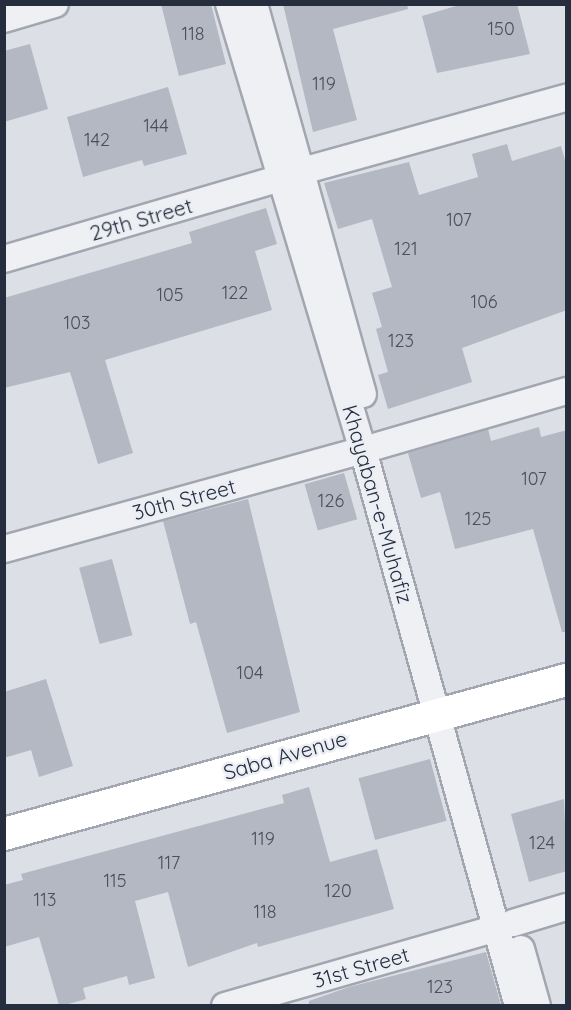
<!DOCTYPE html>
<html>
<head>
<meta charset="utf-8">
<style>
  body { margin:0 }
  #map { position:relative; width:571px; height:1010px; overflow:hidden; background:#dcdfe6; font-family:Quicksand,sans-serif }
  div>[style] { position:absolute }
  .building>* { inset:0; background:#b3b8c2; transform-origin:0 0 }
  .roads { filter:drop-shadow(2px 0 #a2a6b0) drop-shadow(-2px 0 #a2a6b0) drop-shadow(0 2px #a2a6b0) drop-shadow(0 -2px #a2a6b0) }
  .minor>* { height:26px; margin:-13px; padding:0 13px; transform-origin:13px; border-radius:13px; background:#eef0f4 }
  .major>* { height:32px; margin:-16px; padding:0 16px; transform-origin:16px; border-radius:16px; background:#fff }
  span { translate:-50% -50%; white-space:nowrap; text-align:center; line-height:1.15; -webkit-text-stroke:5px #ebeef4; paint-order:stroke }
  .number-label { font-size:18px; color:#49505e }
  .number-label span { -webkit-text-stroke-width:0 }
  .street-label { font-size:21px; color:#262d3c }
  .frame { position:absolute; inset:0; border:6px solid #262d3c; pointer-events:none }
</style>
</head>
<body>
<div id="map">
  <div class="building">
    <i style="clip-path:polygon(161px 4px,211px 4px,226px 64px,179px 76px)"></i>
    <i style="clip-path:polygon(283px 4px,407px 4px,408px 9px,333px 29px,357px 120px,313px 132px)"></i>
    <i style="clip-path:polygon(463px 4px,517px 4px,530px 54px,437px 73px,422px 16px)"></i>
    <i style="clip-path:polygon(30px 44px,48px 109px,4px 122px,4px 51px)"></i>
    <i style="clip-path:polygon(168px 87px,187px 154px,144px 166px,142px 160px,83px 177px,67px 117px)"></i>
    <i style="clip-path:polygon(507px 144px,512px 161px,561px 146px,567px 167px,567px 310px,462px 348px,472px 382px,388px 409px,378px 375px,388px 372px,376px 329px,382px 327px,372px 293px,392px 287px,372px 219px,338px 229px,324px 183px,409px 162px,419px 195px,478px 177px,472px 154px)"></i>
    <i style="clip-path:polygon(266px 208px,277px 244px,255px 251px,272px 310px,105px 360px,133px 453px,98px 464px,70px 372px,4px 388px,4px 298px,192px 243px,189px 232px)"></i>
    <i style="clip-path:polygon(539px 427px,541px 437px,567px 430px,567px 632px,562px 632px,533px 529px,455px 549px,440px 492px,421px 498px,408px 453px,488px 429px,491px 441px)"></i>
    <i style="left:344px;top:473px;width:48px;height:41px;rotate:74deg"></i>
    <i style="clip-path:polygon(248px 499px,300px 712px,227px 733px,196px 622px,190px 624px,163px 521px)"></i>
    <i style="left:112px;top:559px;width:79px;height:34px;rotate:75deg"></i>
    <i style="clip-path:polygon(46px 679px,73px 766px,39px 777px,31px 750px,4px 758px,4px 692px)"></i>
    <i style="left:430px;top:759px;width:64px;height:74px;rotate:75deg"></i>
    <i style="clip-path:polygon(309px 787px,330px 862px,377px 849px,394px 909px,258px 947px,257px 943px,188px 967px,168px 892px,135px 901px,155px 978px,129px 985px,127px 976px,83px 988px,86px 999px,65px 1005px,59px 1005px,39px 937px,4px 947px,4px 885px,23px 880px,21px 874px,284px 803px,282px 795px)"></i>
    <i style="clip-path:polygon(564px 799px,567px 871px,529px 882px,511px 814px)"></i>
    <i style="clip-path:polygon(486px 952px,501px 1005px,309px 1005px,309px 1001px,349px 987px)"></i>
  </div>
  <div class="roads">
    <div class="minor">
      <i style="left:229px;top:4px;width:466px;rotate:73.3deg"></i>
      <i style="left:363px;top:450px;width:577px;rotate:74.42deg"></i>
      <i style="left:254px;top:4px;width:405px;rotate:74.4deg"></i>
      <i style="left:4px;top:19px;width:53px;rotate:-16.4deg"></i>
      <i style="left:302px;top:171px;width:274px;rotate:-15.5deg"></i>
      <i style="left:4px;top:259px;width:285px;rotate:-16.3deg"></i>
      <i style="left:377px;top:446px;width:197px;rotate:-16.2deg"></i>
      <i style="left:4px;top:549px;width:372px;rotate:-15.4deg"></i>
      <i style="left:513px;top:923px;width:55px;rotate:-16.8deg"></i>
      <i style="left:521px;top:949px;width:59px;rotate:74.3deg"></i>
      <i style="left:225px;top:1006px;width:283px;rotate:-16deg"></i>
    </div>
    <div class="major">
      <i style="left:4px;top:834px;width:583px;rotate:-15.32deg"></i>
    </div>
  </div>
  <div class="number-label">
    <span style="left:501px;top:29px">150</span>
    <span style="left:193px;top:34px">118</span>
    <span style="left:324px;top:84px">119</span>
    <span style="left:156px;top:126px">144</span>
    <span style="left:97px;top:140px">142</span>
    <span style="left:459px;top:220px">107</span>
    <span style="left:406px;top:249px">121</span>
    <span style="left:235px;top:293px">122</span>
    <span style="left:170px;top:295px">105</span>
    <span style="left:484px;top:302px">106</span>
    <span style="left:77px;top:323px">103</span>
    <span style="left:401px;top:341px">123</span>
    <span style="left:534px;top:479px">107</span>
    <span style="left:331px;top:501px">126</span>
    <span style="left:478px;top:519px">125</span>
    <span style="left:250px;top:673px">104</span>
    <span style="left:263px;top:839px">119</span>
    <span style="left:542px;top:843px">124</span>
    <span style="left:169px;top:863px">117</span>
    <span style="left:115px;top:881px">115</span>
    <span style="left:338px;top:891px">120</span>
    <span style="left:45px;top:900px">113</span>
    <span style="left:265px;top:912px">118</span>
    <span style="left:440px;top:987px">123</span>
  </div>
  <div class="street-label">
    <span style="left:141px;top:219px;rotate:-16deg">29th Street</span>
    <span style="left:184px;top:499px;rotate:-15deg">30th Street</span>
    <span style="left:378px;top:504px;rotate:74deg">Khayaban-e-Muhafiz</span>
    <span style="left:285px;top:755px;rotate:-16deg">Saba Avenue</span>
    <span style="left:361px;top:967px;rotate:-16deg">31st Street</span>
  </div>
  <div class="frame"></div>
</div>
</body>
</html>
